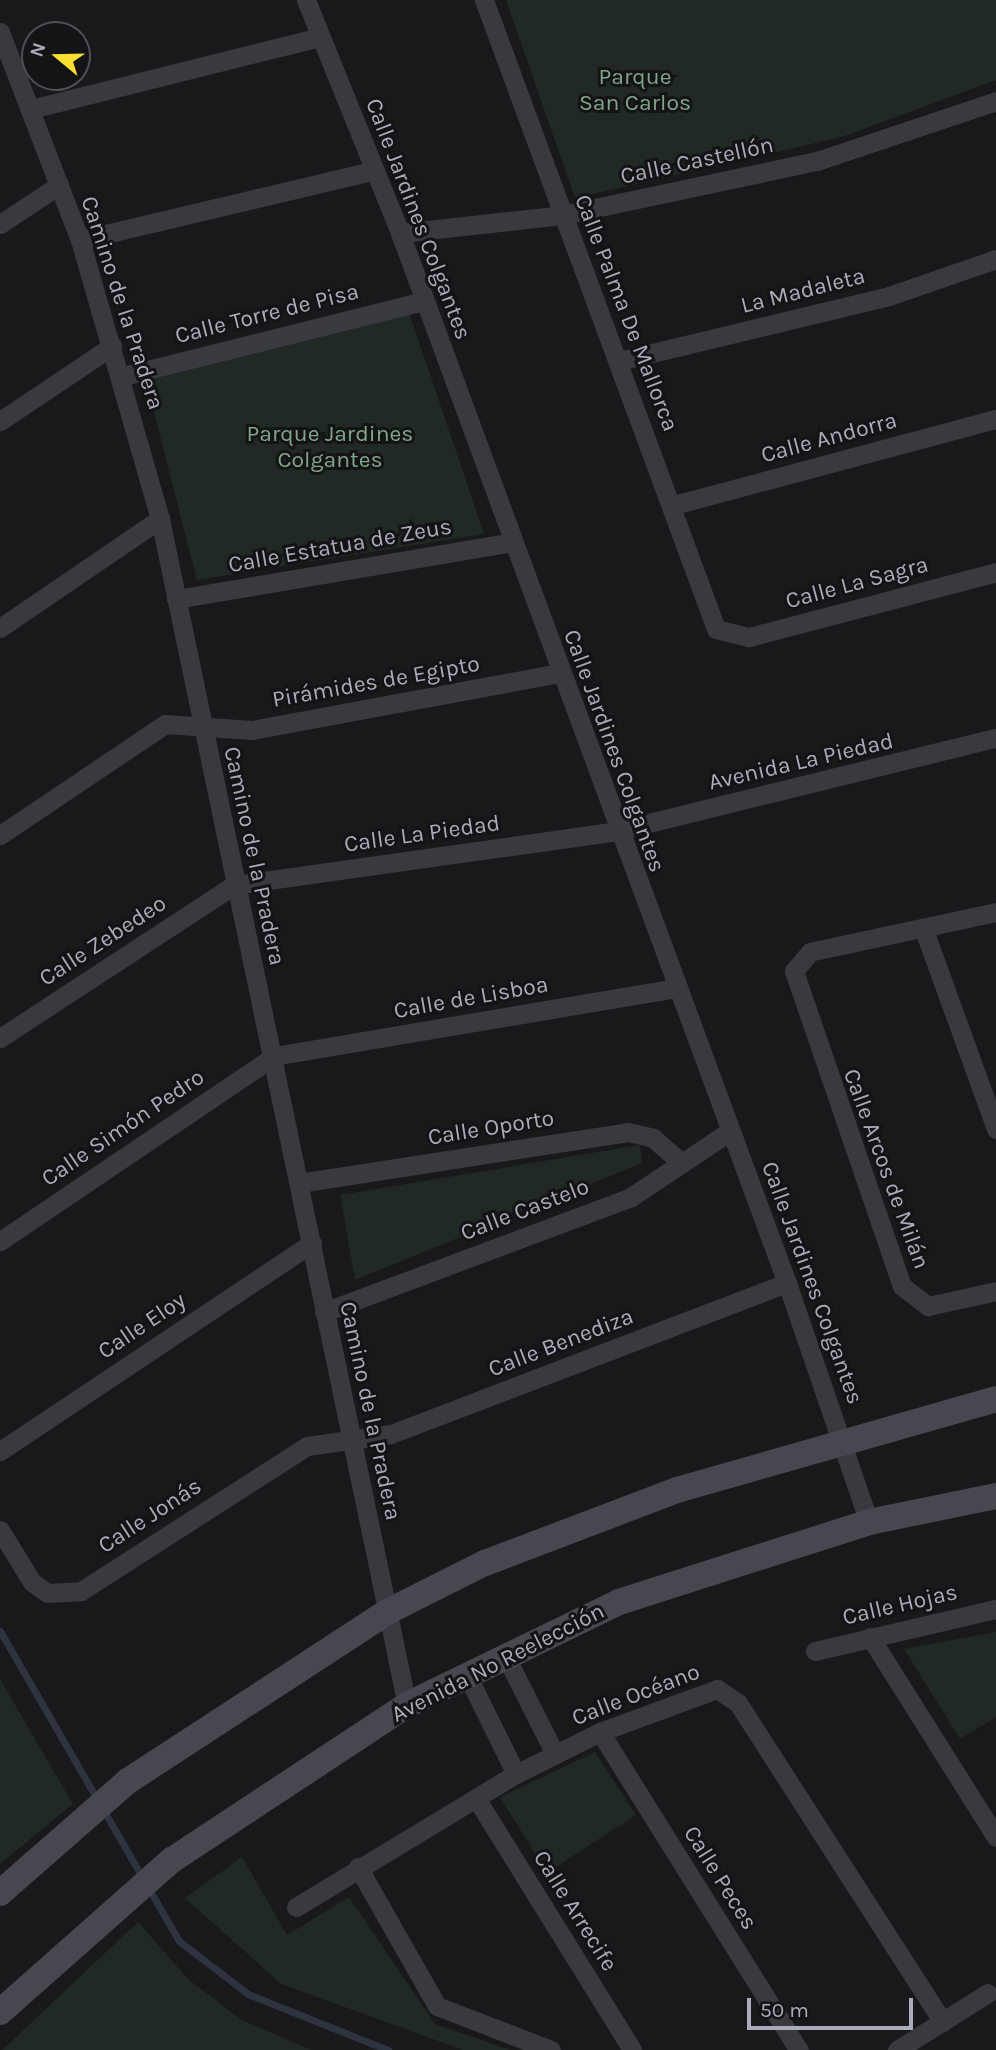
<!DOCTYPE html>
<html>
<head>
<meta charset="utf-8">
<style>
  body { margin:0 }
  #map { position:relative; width:996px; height:2050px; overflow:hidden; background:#19181a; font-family:Karla,sans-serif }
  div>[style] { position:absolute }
  .green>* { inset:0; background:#202923 }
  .stream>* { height:7px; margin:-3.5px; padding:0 3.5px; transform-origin:3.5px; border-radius:3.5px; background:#2d343f }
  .minor>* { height:19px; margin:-9.5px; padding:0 9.5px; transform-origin:9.5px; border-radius:9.5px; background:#393940 }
  .secondary>* { height:26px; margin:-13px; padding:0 13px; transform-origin:13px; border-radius:13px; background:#474750 }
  span { translate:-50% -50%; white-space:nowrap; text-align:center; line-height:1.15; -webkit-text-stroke:6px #141315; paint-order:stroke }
  .park-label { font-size:23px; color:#80a68a }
  .street-label { font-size:23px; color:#aaacbb }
  .north { position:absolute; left:21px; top:21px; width:70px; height:70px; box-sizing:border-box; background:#141315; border:2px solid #505057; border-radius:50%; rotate:289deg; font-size:19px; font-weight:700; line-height:28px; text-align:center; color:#aaacbb }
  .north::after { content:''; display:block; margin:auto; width:24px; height:32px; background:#f9df32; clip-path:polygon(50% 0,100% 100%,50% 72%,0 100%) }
  .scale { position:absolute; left:747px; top:1998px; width:166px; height:32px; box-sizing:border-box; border:4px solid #aaacbb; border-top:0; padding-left:9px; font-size:21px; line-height:24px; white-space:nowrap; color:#aaacbb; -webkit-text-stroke:5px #141315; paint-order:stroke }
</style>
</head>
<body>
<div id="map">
  <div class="green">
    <i style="clip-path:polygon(506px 0,996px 0,996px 80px,842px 137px,575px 198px)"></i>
    <i style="clip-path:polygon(409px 312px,484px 534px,197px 580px,146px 381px)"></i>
    <i style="clip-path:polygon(640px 1145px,642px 1163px,355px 1280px,340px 1195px)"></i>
    <i style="clip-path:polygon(996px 1632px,996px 1717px,960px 1739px,904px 1649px)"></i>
    <i style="clip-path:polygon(0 1679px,73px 1804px,0 1864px)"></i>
    <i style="clip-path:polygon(595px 1752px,636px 1815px,547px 1873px,500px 1797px)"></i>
    <i style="clip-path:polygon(242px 1857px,287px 1935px,349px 1897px,435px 2024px,511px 2050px,463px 2050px,281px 1984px,185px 1898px)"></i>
    <i style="clip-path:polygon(138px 1922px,188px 1979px,242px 2020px,312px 2050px,2px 2050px)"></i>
  </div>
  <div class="stream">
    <i style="left:0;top:1631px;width:358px;rotate:60deg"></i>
    <i style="left:179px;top:1941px;width:87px;rotate:37.5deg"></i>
    <i style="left:248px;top:1994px;width:151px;rotate:21.8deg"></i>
  </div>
  <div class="minor">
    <i style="left:306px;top:0;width:251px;rotate:68deg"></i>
    <i style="left:400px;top:233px;width:1119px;rotate:69.77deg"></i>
    <i style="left:787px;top:1283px;width:253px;rotate:71.1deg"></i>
    <i style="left:484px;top:0;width:670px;rotate:69.75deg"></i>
    <i style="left:716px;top:629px;width:34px;rotate:14deg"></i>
    <i style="left:749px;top:637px;width:255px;rotate:-14.7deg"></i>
    <i style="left:0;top:32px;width:223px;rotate:69deg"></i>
    <i style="left:80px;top:240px;width:290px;rotate:74deg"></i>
    <i style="left:160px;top:519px;width:1211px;rotate:78.24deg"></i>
    <i style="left:31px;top:109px;width:298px;rotate:-14deg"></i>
    <i style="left:0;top:224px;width:71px;rotate:-33.5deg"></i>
    <i style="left:400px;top:233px;width:163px;rotate:-6.3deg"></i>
    <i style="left:562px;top:215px;width:261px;rotate:-12deg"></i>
    <i style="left:817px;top:161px;width:189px;rotate:-18.5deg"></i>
    <i style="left:80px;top:240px;width:303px;rotate:-13.3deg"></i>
    <i style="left:619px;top:361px;width:278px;rotate:-13.5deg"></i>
    <i style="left:889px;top:296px;width:113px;rotate:-19.1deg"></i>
    <i style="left:123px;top:376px;width:310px;rotate:-14deg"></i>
    <i style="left:0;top:421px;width:135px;rotate:-33.8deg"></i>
    <i style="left:674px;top:505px;width:333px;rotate:-15deg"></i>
    <i style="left:176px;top:599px;width:341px;rotate:-9.6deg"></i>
    <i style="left:0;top:628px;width:194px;rotate:-34.3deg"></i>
    <i style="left:0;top:835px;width:199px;rotate:-33.9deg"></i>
    <i style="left:165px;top:724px;width:87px;rotate:3.9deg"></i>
    <i style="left:252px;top:730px;width:312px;rotate:-10.5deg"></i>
    <i style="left:996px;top:912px;width:190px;rotate:167.9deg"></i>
    <i style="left:810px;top:952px;width:25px;rotate:130deg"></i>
    <i style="left:794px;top:971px;width:333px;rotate:71.1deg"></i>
    <i style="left:902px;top:1286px;width:33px;rotate:38deg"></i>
    <i style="left:928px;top:1306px;width:70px;rotate:-12.4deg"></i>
    <i style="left:924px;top:930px;width:212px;rotate:70.1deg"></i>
    <i style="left:0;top:1038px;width:280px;rotate:-33.2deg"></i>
    <i style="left:234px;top:885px;width:386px;rotate:-8deg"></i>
    <i style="left:616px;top:831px;width:391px;rotate:-13.8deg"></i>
    <i style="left:299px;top:1183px;width:333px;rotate:-8.8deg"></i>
    <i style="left:628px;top:1132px;width:26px;rotate:13deg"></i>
    <i style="left:653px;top:1138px;width:37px;rotate:41deg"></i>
    <i style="left:0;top:1241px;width:331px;rotate:-34deg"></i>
    <i style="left:274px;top:1056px;width:409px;rotate:-9.6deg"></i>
    <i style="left:324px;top:1312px;width:328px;rotate:-20.5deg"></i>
    <i style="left:631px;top:1197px;width:119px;rotate:-33.7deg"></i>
    <i style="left:0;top:1451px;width:375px;rotate:-33.7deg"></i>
    <i style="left:0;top:1530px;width:61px;rotate:58.4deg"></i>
    <i style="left:32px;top:1582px;width:19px;rotate:36deg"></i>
    <i style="left:47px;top:1593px;width:34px;rotate:-3deg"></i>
    <i style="left:81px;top:1591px;width:269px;rotate:-32.7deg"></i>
    <i style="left:307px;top:1446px;width:85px;rotate:-8.1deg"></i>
    <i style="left:391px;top:1434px;width:424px;rotate:-20.9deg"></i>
    <i style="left:870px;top:1637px;width:236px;rotate:57.8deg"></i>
    <i style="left:815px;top:1651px;width:186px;rotate:-13.1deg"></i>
    <i style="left:505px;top:1655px;width:111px;rotate:63.2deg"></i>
    <i style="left:467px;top:1675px;width:110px;rotate:63.7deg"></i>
    <i style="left:600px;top:1732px;width:375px;rotate:58deg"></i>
    <i style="left:476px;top:1798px;width:296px;rotate:58.2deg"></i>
    <i style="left:358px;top:1867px;width:160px;rotate:60.4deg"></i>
    <i style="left:437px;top:2006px;width:122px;rotate:21.1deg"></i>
    <i style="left:296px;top:1907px;width:257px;rotate:-31.2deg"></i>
    <i style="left:516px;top:1774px;width:94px;rotate:-26.6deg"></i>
    <i style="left:600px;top:1732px;width:125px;rotate:-20.2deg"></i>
    <i style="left:717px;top:1689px;width:25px;rotate:34deg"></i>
    <i style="left:738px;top:1703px;width:379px;rotate:57.3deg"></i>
    <i style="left:897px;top:2050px;width:107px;rotate:-32.1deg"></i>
  </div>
  <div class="secondary">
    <i style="left:0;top:1893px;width:170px;rotate:-41.2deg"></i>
    <i style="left:128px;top:1781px;width:309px;rotate:-33.1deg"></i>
    <i style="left:387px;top:1612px;width:110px;rotate:-26.6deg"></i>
    <i style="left:485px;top:1563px;width:205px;rotate:-20.8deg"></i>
    <i style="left:677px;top:1490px;width:332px;rotate:-15.9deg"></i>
    <i style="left:0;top:2012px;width:230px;rotate:-41.5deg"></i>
    <i style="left:172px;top:1860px;width:282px;rotate:-33.4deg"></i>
    <i style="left:407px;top:1705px;width:236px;rotate:-25.9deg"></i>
    <i style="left:619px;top:1602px;width:262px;rotate:-17.7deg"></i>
    <i style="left:869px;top:1522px;width:130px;rotate:-11.6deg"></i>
  </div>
  <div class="park-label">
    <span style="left:635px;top:90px">Parque<br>San Carlos</span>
    <span style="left:330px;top:447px">Parque Jardines<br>Colgantes</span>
  </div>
  <div class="street-label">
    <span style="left:697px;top:161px;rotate:-12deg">Calle Castellón</span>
    <span style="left:418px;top:219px;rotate:69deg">Calle Jardines Colgantes</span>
    <span style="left:803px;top:291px;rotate:-14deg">La Madaleta</span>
    <span style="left:122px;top:303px;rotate:72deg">Camino de la Pradera</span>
    <span style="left:626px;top:313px;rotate:69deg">Calle Palma De Mallorca</span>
    <span style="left:267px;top:314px;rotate:-14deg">Calle Torre de Pisa</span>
    <span style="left:829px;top:438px;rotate:-15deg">Calle Andorra</span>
    <span style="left:340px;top:546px;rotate:-10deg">Calle Estatua de Zeus</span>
    <span style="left:857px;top:583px;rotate:-15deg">Calle La Sagra</span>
    <span style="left:376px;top:682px;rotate:-10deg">Pirámides de Egipto</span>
    <span style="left:614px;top:751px;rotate:70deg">Calle Jardines Colgantes</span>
    <span style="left:801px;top:762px;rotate:-13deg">Avenida La Piedad</span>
    <span style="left:422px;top:834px;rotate:-8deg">Calle La Piedad</span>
    <span style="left:254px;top:856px;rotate:78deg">Camino de la Pradera</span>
    <span style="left:103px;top:941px;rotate:-33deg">Calle Zebedeo</span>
    <span style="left:471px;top:998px;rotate:-10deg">Calle de Lisboa</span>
    <span style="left:123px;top:1128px;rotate:-34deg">Calle Simón Pedro</span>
    <span style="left:491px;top:1128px;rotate:-9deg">Calle Oporto</span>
    <span style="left:886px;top:1169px;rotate:70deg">Calle Arcos de Milán</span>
    <span style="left:525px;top:1210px;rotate:-21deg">Calle Castelo</span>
    <span style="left:812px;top:1283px;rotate:70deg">Calle Jardines Colgantes</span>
    <span style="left:142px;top:1326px;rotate:-34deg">Calle Eloy</span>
    <span style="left:561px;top:1343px;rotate:-21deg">Calle Benediza</span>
    <span style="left:370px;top:1411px;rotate:78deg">Camino de la Pradera</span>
    <span style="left:150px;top:1516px;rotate:-33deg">Calle Jonás</span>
    <span style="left:900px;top:1605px;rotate:-13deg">Calle Hojas</span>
    <span style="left:498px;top:1663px;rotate:-27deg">Avenida No Reelección</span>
    <span style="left:636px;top:1695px;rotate:-21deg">Calle Océano</span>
    <span style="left:720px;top:1878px;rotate:58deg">Calle Peces</span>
    <span style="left:575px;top:1911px;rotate:58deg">Calle Arrecife</span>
  </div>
  <div class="north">N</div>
  <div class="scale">50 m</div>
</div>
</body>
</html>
